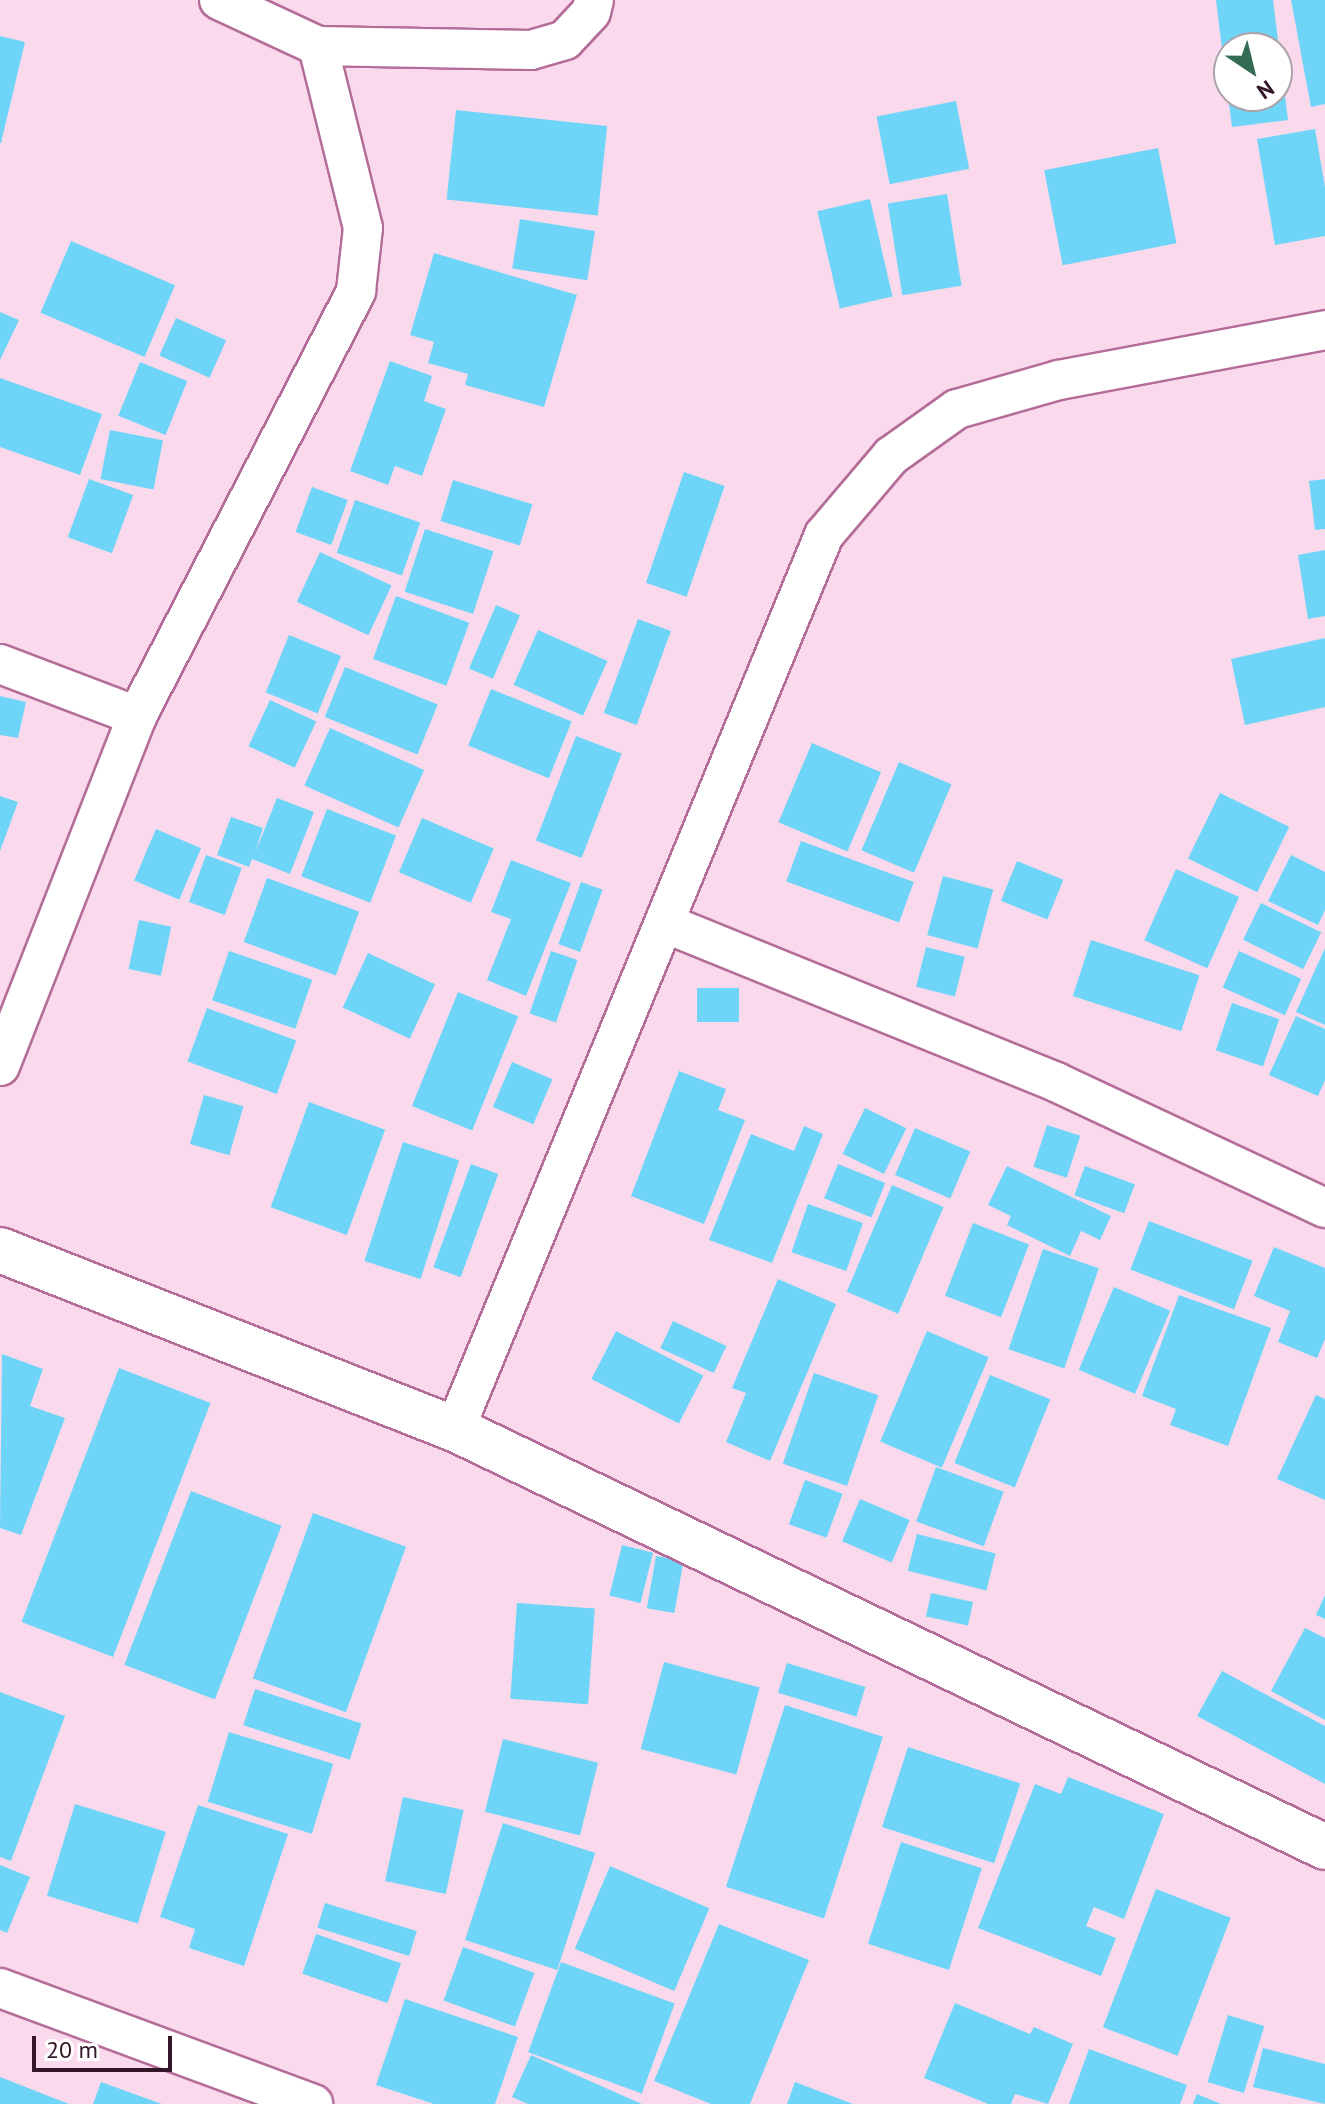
<!DOCTYPE html>
<html>
<head>
<meta charset="utf-8">
<style>
  body { margin:0 }
  #map { position:relative; width:1325px; height:2104px; overflow:hidden; background:#f9d9eb; font-family:"PT Sans",sans-serif }
  div>[style] { position:absolute }
  .building>* { inset:0; background:#6fd5f8; transform-origin:0 0 }
  .roads { filter:drop-shadow(2px 0 #b46d99) drop-shadow(-2px 0 #b46d99) drop-shadow(0 2px #b46d99) drop-shadow(0 -2px #b46d99) }
  .street>* { height:38px; margin:-19px; padding:0 19px; transform-origin:19px; border-radius:19px; background:#fff }
  .secondary>* { height:44px; margin:-22px; padding:0 22px; transform-origin:22px; border-radius:22px; background:#fff }
  span { translate:-50% -50%; white-space:nowrap; text-align:center; line-height:1.15; -webkit-text-stroke:6px #fff; paint-order:stroke }
  .north { position:absolute; left:1213px; top:32px; width:80px; height:80px; box-sizing:border-box; background:#fff; border:2px solid #ada2a9; border-radius:50%; rotate:145deg; font-size:22px; font-weight:700; line-height:32px; text-align:center; color:#331628 }
  .north::after { content:''; display:block; margin:auto; width:28px; height:36px; background:#346c53; clip-path:polygon(50% 0,100% 100%,50% 72%,0 100%) }
  .scale { position:absolute; left:32px; top:2036px; width:140px; height:36px; box-sizing:border-box; border:4px solid #331628; border-top:0; padding-left:10px; font-size:24px; line-height:28px; white-space:nowrap; color:#331628; -webkit-text-stroke:6px #fff; paint-order:stroke }
</style>
</head>
<body>
<div id="map">
  <div class="building">
    <i style="clip-path:polygon(1216px 0,1273px 0,1288px 120px,1232px 127px,1228px 96px,1277px 96px,1277px 48px,1229px 48px,1227px 89px)"></i>
    <i style="clip-path:polygon(1291px 0,1325px 0,1325px 104px,1311px 107px)"></i>
    <i style="clip-path:polygon(0 36px,25px 42px,1px 143px,0 143px)"></i>
    <i style="left:956px;top:101px;width:69px;height:81px;rotate:79deg"></i>
    <i style="left:456px;top:110px;width:152px;height:90px;rotate:6deg"></i>
    <i style="clip-path:polygon(1315px 129px,1325px 187px,1325px 236px,1275px 245px,1257px 139px)"></i>
    <i style="left:1158px;top:148px;width:97px;height:116px;rotate:79deg"></i>
    <i style="left:947px;top:194px;width:93px;height:60px;rotate:81deg"></i>
    <i style="left:870px;top:199px;width:100px;height:54px;rotate:77deg"></i>
    <i style="left:520px;top:219px;width:76px;height:50px;rotate:9deg"></i>
    <i style="left:71px;top:241px;width:113px;height:78px;rotate:23deg"></i>
    <i style="clip-path:polygon(434px 253px,577px 295px,544px 407px,465px 385px,468px 374px,428px 363px,434px 342px,410px 335px)"></i>
    <i style="clip-path:polygon(0 312px,19px 320px,0 360px)"></i>
    <i style="left:176px;top:318px;width:55px;height:41px;rotate:24deg"></i>
    <i style="clip-path:polygon(390px 361px,432px 376px,424px 401px,446px 409px,422px 476px,395px 466px,388px 485px,350px 471px)"></i>
    <i style="left:140px;top:362px;width:51px;height:58px;rotate:22deg"></i>
    <i style="clip-path:polygon(0 378px,102px 414px,80px 475px,0 447px)"></i>
    <i style="left:110px;top:430px;width:54px;height:50px;rotate:11deg"></i>
    <i style="left:684px;top:472px;width:43px;height:117px;rotate:19deg"></i>
    <i style="left:89px;top:479px;width:47px;height:62px;rotate:20deg"></i>
    <i style="clip-path:polygon(1325px 479px,1325px 529px,1315px 530px,1309px 481px)"></i>
    <i style="left:453px;top:480px;width:83px;height:43px;rotate:17deg"></i>
    <i style="left:312px;top:487px;width:38px;height:48px;rotate:20deg"></i>
    <i style="left:355px;top:500px;width:69px;height:56px;rotate:19deg"></i>
    <i style="left:425px;top:529px;width:72px;height:66px;rotate:18deg"></i>
    <i style="clip-path:polygon(1325px 550px,1325px 616px,1308px 619px,1298px 555px)"></i>
    <i style="left:320px;top:552px;width:79px;height:55px;rotate:25deg"></i>
    <i style="left:396px;top:596px;width:78px;height:67px;rotate:20deg"></i>
    <i style="left:496px;top:605px;width:26px;height:69px;rotate:23deg"></i>
    <i style="left:638px;top:619px;width:35px;height:100px;rotate:20deg"></i>
    <i style="left:538px;top:630px;width:76px;height:60px;rotate:24deg"></i>
    <i style="left:289px;top:635px;width:56px;height:62px;rotate:22deg"></i>
    <i style="clip-path:polygon(1325px 638px,1325px 707px,1245px 725px,1231px 659px)"></i>
    <i style="left:345px;top:667px;width:100px;height:54px;rotate:22deg"></i>
    <i style="left:491px;top:689px;width:87px;height:61px;rotate:22deg"></i>
    <i style="clip-path:polygon(0 696px,26px 702px,18px 738px,0 735px)"></i>
    <i style="left:270px;top:700px;width:51px;height:51px;rotate:25deg"></i>
    <i style="left:330px;top:728px;width:103px;height:63px;rotate:24deg"></i>
    <i style="left:576px;top:736px;width:49px;height:112px;rotate:21deg"></i>
    <i style="left:812px;top:743px;width:75px;height:86px;rotate:23deg"></i>
    <i style="left:899px;top:762px;width:57px;height:96px;rotate:23deg"></i>
    <i style="left:1220px;top:793px;width:77px;height:73px;rotate:26deg"></i>
    <i style="clip-path:polygon(0 796px,18px 802px,0 851px)"></i>
    <i style="clip-path:polygon(277px 798px,314px 812px,290px 874px,252px 859px,249px 867px,217px 855px,231px 817px,263px 828px,255px 853px)"></i>
    <i style="left:327px;top:809px;width:74px;height:72px;rotate:21deg"></i>
    <i style="left:422px;top:818px;width:78px;height:59px;rotate:23deg"></i>
    <i style="left:156px;top:829px;width:49px;height:56px;rotate:23deg"></i>
    <i style="left:801px;top:841px;width:120px;height:43px;rotate:20deg"></i>
    <i style="left:206px;top:855px;width:38px;height:50px;rotate:20deg"></i>
    <i style="clip-path:polygon(1291px 855px,1325px 872px,1325px 910px,1318px 925px,1268px 901px)"></i>
    <i style="clip-path:polygon(511px 860px,571px 883px,526px 996px,487px 980px,511px 919px,491px 912px)"></i>
    <i style="left:1017px;top:861px;width:50px;height:43px;rotate:22deg"></i>
    <i style="left:1176px;top:869px;width:69px;height:78px;rotate:24deg"></i>
    <i style="left:943px;top:876px;width:52px;height:61px;rotate:15deg"></i>
    <i style="left:267px;top:878px;width:98px;height:68px;rotate:20deg"></i>
    <i style="left:581px;top:882px;width:23px;height:66px;rotate:20deg"></i>
    <i style="left:1261px;top:903px;width:67px;height:41px;rotate:26deg"></i>
    <i style="left:139px;top:920px;width:33px;height:50px;rotate:12deg"></i>
    <i style="left:1091px;top:940px;width:114px;height:59px;rotate:18deg"></i>
    <i style="left:926px;top:947px;width:40px;height:41px;rotate:14deg"></i>
    <i style="clip-path:polygon(1325px 948px,1325px 1025px,1296px 1012px)"></i>
    <i style="left:229px;top:951px;width:88px;height:52px;rotate:19deg"></i>
    <i style="left:551px;top:951px;width:28px;height:66px;rotate:19deg"></i>
    <i style="left:1239px;top:951px;width:68px;height:40px;rotate:24deg"></i>
    <i style="left:368px;top:953px;width:74px;height:60px;rotate:25deg"></i>
    <i style="left:739px;top:988px;width:34px;height:42px;rotate:90deg"></i>
    <i style="left:458px;top:992px;width:65px;height:123px;rotate:22deg"></i>
    <i style="left:1232px;top:1003px;width:50px;height:50px;rotate:19deg"></i>
    <i style="left:207px;top:1008px;width:95px;height:57px;rotate:20deg"></i>
    <i style="clip-path:polygon(1296px 1016px,1325px 1029px,1325px 1080px,1318px 1096px,1269px 1075px)"></i>
    <i style="left:512px;top:1062px;width:44px;height:49px;rotate:23deg"></i>
    <i style="clip-path:polygon(679px 1071px,726px 1089px,718px 1110px,745px 1120px,704px 1224px,631px 1196px)"></i>
    <i style="left:204px;top:1095px;width:41px;height:51px;rotate:16deg"></i>
    <i style="left:309px;top:1102px;width:81px;height:112px;rotate:20deg"></i>
    <i style="left:865px;top:1108px;width:46px;height:51px;rotate:26deg"></i>
    <i style="left:1047px;top:1125px;width:35px;height:44px;rotate:18deg"></i>
    <i style="clip-path:polygon(804px 1126px,823px 1134px,772px 1263px,709px 1240px,751px 1134px,794px 1151px)"></i>
    <i style="left:915px;top:1128px;width:60px;height:51px;rotate:23deg"></i>
    <i style="left:403px;top:1142px;width:59px;height:125px;rotate:18deg"></i>
    <i style="left:471px;top:1164px;width:29px;height:110px;rotate:20deg"></i>
    <i style="left:838px;top:1164px;width:51px;height:37px;rotate:22deg"></i>
    <i style="clip-path:polygon(1007px 1166px,1111px 1216px,1100px 1240px,1081px 1231px,1070px 1256px,1007px 1225px,1011px 1216px,988px 1205px)"></i>
    <i style="left:1085px;top:1166px;width:53px;height:31px;rotate:20deg"></i>
    <i style="left:892px;top:1185px;width:56px;height:116px;rotate:23deg"></i>
    <i style="left:808px;top:1204px;width:58px;height:51px;rotate:19deg"></i>
    <i style="left:1149px;top:1221px;width:111px;height:52px;rotate:21deg"></i>
    <i style="left:973px;top:1223px;width:60px;height:78px;rotate:21deg"></i>
    <i style="clip-path:polygon(1274px 1247px,1325px 1268px,1325px 1339px,1317px 1358px,1278px 1342px,1290px 1311px,1254px 1296px)"></i>
    <i style="left:1043px;top:1249px;width:59px;height:106px;rotate:19deg"></i>
    <i style="clip-path:polygon(778px 1279px,836px 1304px,770px 1461px,726px 1442px,746px 1393px,732px 1388px)"></i>
    <i style="left:1114px;top:1287px;width:61px;height:90px;rotate:23deg"></i>
    <i style="clip-path:polygon(1179px 1295px,1271px 1328px,1228px 1446px,1170px 1425px,1176px 1409px,1142px 1396px)"></i>
    <i style="left:673px;top:1321px;width:59px;height:30px;rotate:25deg"></i>
    <i style="left:616px;top:1331px;width:98px;height:54px;rotate:27deg"></i>
    <i style="left:927px;top:1331px;width:67px;height:120px;rotate:23deg"></i>
    <i style="clip-path:polygon(2px 1354px,43px 1369px,30px 1406px,65px 1418px,21px 1535px,0 1528px)"></i>
    <i style="left:119px;top:1368px;width:98px;height:272px;rotate:21deg"></i>
    <i style="left:814px;top:1373px;width:68px;height:96px;rotate:19deg"></i>
    <i style="left:990px;top:1375px;width:65px;height:95px;rotate:22deg"></i>
    <i style="clip-path:polygon(1316px 1395px,1325px 1399px,1325px 1500px,1277px 1479px)"></i>
    <i style="left:936px;top:1467px;width:72px;height:58px;rotate:20deg"></i>
    <i style="left:805px;top:1480px;width:40px;height:47px;rotate:20deg"></i>
    <i style="left:191px;top:1491px;width:97px;height:186px;rotate:21deg"></i>
    <i style="left:860px;top:1499px;width:54px;height:46px;rotate:23deg"></i>
    <i style="left:313px;top:1513px;width:99px;height:176px;rotate:20deg"></i>
    <i style="left:917px;top:1534px;width:81px;height:38px;rotate:14deg"></i>
    <i style="left:622px;top:1545px;width:32px;height:52px;rotate:14deg"></i>
    <i style="left:656px;top:1556px;width:28px;height:53px;rotate:10deg"></i>
    <i style="left:931px;top:1593px;width:43px;height:24px;rotate:12deg"></i>
    <i style="clip-path:polygon(1325px 1595px,1325px 1619px,1316px 1615px)"></i>
    <i style="left:517px;top:1603px;width:78px;height:96px;rotate:4deg"></i>
    <i style="clip-path:polygon(1305px 1628px,1325px 1638px,1325px 1720px,1271px 1691px)"></i>
    <i style="left:664px;top:1662px;width:99px;height:90px;rotate:15deg"></i>
    <i style="left:787px;top:1663px;width:82px;height:31px;rotate:17deg"></i>
    <i style="clip-path:polygon(1222px 1671px,1325px 1726px,1325px 1784px,1197px 1716px)"></i>
    <i style="left:255px;top:1689px;width:112px;height:38px;rotate:18deg"></i>
    <i style="clip-path:polygon(0 1692px,65px 1716px,11px 1861px,0 1857px)"></i>
    <i style="left:785px;top:1705px;width:103px;height:191px;rotate:18deg"></i>
    <i style="left:229px;top:1732px;width:109px;height:73px;rotate:17deg"></i>
    <i style="left:503px;top:1739px;width:98px;height:75px;rotate:14deg"></i>
    <i style="left:908px;top:1747px;width:118px;height:84px;rotate:18deg"></i>
    <i style="clip-path:polygon(1068px 1777px,1164px 1814px,1124px 1919px,1094px 1907px,1086px 1926px,1116px 1938px,1101px 1976px,978px 1928px,1035px 1784px,1061px 1794px)"></i>
    <i style="left:403px;top:1797px;width:62px;height:86px;rotate:12deg"></i>
    <i style="left:75px;top:1804px;width:95px;height:96px;rotate:17deg"></i>
    <i style="clip-path:polygon(198px 1805px,288px 1834px,244px 1966px,189px 1948px,195px 1929px,160px 1917px)"></i>
    <i style="left:503px;top:1823px;width:97px;height:123px;rotate:18deg"></i>
    <i style="left:901px;top:1842px;width:85px;height:107px;rotate:18deg"></i>
    <i style="clip-path:polygon(0 1865px,30px 1877px,7px 1933px,0 1930px)"></i>
    <i style="left:610px;top:1866px;width:108px;height:90px;rotate:23deg"></i>
    <i style="left:1156px;top:1889px;width:80px;height:148px;rotate:21deg"></i>
    <i style="left:325px;top:1903px;width:96px;height:26px;rotate:17deg"></i>
    <i style="clip-path:polygon(719px 1924px,809px 1960px,750px 2104px,711px 2104px,654px 2081px)"></i>
    <i style="left:316px;top:1934px;width:90px;height:42px;rotate:19deg"></i>
    <i style="left:463px;top:1947px;width:76px;height:57px;rotate:20deg"></i>
    <i style="left:561px;top:1962px;width:121px;height:96px;rotate:20deg"></i>
    <i style="clip-path:polygon(405px 1999px,518px 2037px,495px 2104px,434px 2104px,376px 2085px)"></i>
    <i style="clip-path:polygon(955px 2003px,1030px 2034px,1034px 2027px,1073px 2044px,1048px 2104px,1015px 2094px,1011px 2104px,988px 2104px,924px 2078px)"></i>
    <i style="left:1228px;top:2015px;width:38px;height:70px;rotate:17deg"></i>
    <i style="clip-path:polygon(1263px 2048px,1325px 2064px,1325px 2104px,1253px 2087px)"></i>
    <i style="clip-path:polygon(1089px 2049px,1187px 2085px,1180px 2104px,1069px 2104px)"></i>
    <i style="clip-path:polygon(531px 2055px,642px 2104px,528px 2104px,512px 2097px)"></i>
    <i style="clip-path:polygon(0 2077px,69px 2104px,0 2104px)"></i>
    <i style="clip-path:polygon(101px 2082px,162px 2104px,93px 2104px)"></i>
    <i style="clip-path:polygon(795px 2082px,853px 2104px,787px 2104px)"></i>
    <i style="clip-path:polygon(1197px 2094px,1221px 2104px,1193px 2104px)"></i>
  </div>
  <div class="roads">
    <div class="street">
      <i style="left:219px;top:0;width:109px;rotate:24.9deg"></i>
      <i style="left:318px;top:46px;width:213px;rotate:1.1deg"></i>
      <i style="left:531px;top:50px;width:35px;rotate:-16deg"></i>
      <i style="left:565px;top:40px;width:38px;rotate:-47deg"></i>
      <i style="left:591px;top:12px;width:12px;rotate:-76deg"></i>
      <i style="left:0;top:664px;width:147px;rotate:20.8deg"></i>
      <i style="left:667px;top:924px;width:420px;rotate:22.1deg"></i>
      <i style="left:1056px;top:1082px;width:297px;rotate:25.1deg"></i>
      <i style="left:0;top:1066px;width:376px;rotate:-68.6deg"></i>
      <i style="left:137px;top:716px;width:478px;rotate:-62.7deg"></i>
      <i style="left:356px;top:291px;width:63px;rotate:-83.7deg"></i>
      <i style="left:363px;top:228px;width:187px;rotate:-103.9deg"></i>
      <i style="left:455px;top:1429px;width:967px;rotate:-67.57deg"></i>
      <i style="left:824px;top:535px;width:104px;rotate:-49.7deg"></i>
      <i style="left:891px;top:456px;width:81px;rotate:-35.5deg"></i>
      <i style="left:957px;top:409px;width:106px;rotate:-15.9deg"></i>
      <i style="left:1059px;top:380px;width:271px;rotate:-10.6deg"></i>
      <i style="left:0;top:1988px;width:334px;rotate:20.3deg"></i>
    </div>
    <div class="secondary">
      <i style="left:0;top:1250px;width:489px;rotate:21.5deg"></i>
      <i style="left:455px;top:1429px;width:965px;rotate:25.66deg"></i>
    </div>
  </div>
  <div class="north">N</div>
  <div class="scale">20 m</div>
</div>
</body>
</html>
